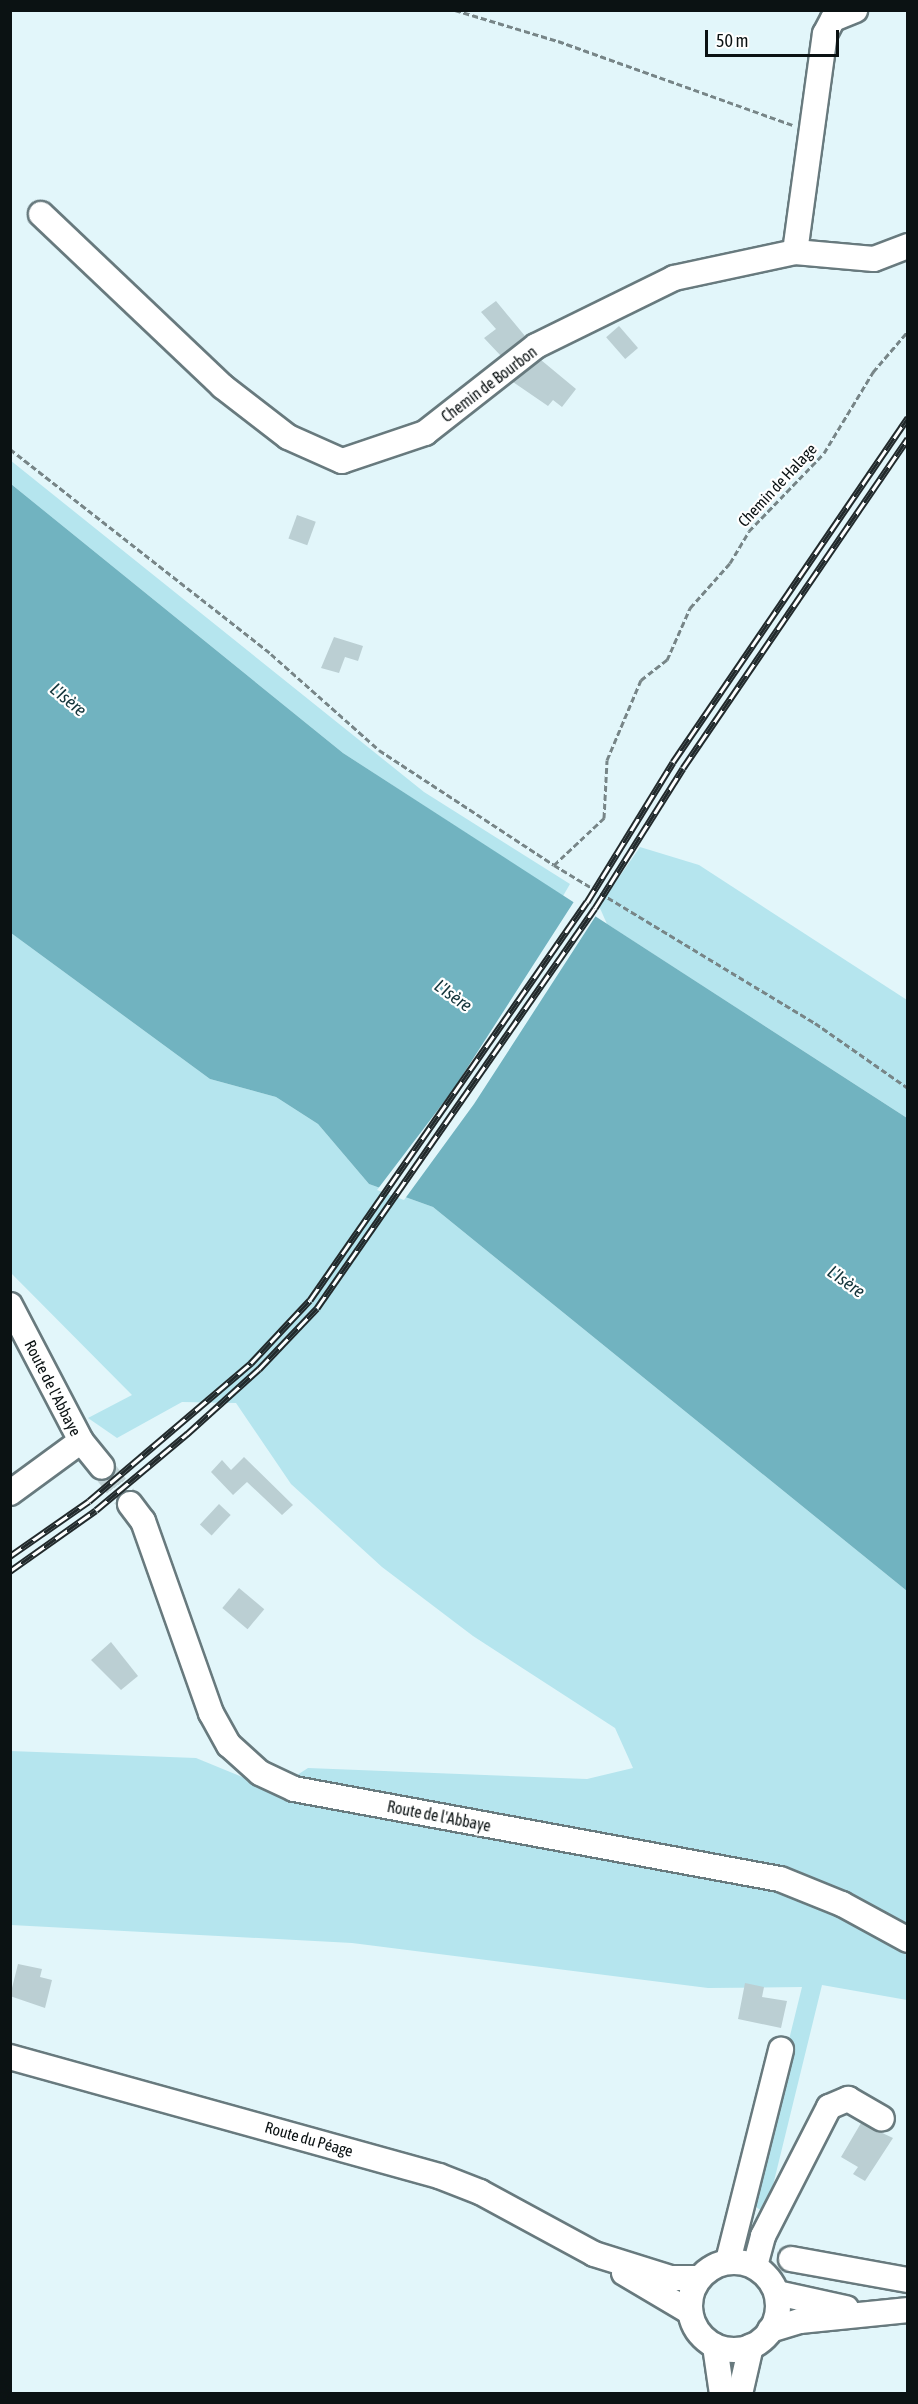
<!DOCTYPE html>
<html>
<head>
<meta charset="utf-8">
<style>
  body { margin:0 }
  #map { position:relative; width:918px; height:2404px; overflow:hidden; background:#e2f6fa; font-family:"Asap Condensed",sans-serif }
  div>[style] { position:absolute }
  .green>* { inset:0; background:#b5e5ee }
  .water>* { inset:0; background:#71b3c0 }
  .pier>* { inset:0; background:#e2f6fa }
  .building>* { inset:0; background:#bbcfd3; transform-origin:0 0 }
  .minor-tunnel>* { height:24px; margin-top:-12px; transform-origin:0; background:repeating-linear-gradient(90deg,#c2d4d7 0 24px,transparent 0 36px) }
  .path>* { height:3px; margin-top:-1.5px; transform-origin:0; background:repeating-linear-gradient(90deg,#778587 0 6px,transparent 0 9px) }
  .roads { filter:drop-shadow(2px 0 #687a7e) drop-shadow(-2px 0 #687a7e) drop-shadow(0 2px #687a7e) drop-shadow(0 -2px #687a7e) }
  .minor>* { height:24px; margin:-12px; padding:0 12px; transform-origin:12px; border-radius:12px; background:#fff }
  .minor>.ring { margin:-12px; padding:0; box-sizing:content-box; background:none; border:24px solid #fff; border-radius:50% }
  .rail>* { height:7px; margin-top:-3.5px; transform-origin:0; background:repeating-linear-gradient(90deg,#fff 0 14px,#222a2c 0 28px); box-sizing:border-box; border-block:2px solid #222a2c }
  span { translate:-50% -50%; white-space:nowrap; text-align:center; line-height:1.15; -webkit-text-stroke:4.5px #fff; paint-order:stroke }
  .street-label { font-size:16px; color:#0b1213 }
  .water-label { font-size:18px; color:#14353b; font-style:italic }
  .frame { position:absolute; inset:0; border:12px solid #0b1213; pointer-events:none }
  .scale { position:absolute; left:705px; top:30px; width:134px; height:27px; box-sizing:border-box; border:3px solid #0b1213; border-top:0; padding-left:8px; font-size:18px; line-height:21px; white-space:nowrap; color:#0b1213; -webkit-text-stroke:4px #fff; paint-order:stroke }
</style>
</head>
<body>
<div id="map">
  <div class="green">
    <i style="clip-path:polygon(10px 460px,424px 792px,570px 884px,563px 896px,343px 753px,11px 484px)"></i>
    <i style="clip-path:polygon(640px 847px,699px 865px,907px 1000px,907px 1118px,607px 924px,599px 906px)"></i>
    <i style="clip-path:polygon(11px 933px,210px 1079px,276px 1097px,318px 1124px,369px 1184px,433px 1207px,907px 1591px,907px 2000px,822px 1985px,766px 2214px,749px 2202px,802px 1987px,708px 1988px,352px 1943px,11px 1925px,10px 1751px,196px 1758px,274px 1790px,308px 1768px,587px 1779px,633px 1768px,615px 1728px,473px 1636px,382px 1567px,291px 1484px,236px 1403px,182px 1402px,117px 1438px,88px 1418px,132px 1395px,11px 1273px)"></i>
  </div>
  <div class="water">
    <i style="clip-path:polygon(11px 484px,343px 753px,907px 1118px,907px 1591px,433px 1207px,369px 1184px,318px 1124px,276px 1097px,210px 1079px,11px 933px)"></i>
  </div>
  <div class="pier">
    <i style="clip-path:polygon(575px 900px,597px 914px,474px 1104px,404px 1200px,377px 1190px,453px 1090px)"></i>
  </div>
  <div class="building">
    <i style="clip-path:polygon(496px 301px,525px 336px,501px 356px,484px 338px,496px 329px,481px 312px)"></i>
    <i style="left:619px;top:326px;width:29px;height:17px;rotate:49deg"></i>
    <i style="clip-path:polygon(541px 360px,576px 389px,562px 407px,553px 400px,548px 406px,513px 382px)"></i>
    <i style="left:297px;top:515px;width:20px;height:25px;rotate:20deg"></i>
    <i style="clip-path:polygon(334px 637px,363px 646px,358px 661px,345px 657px,339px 673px,321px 668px)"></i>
    <i style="clip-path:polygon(244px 1457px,293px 1505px,282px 1515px,247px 1482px,233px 1495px,211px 1472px,222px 1460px,231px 1470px)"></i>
    <i style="left:219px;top:1504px;width:16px;height:28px;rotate:43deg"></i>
    <i style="left:239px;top:1588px;width:33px;height:26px;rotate:40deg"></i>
    <i style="clip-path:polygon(111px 1642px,138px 1676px,121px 1690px,91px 1660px)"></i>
    <i style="clip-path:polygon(18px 1964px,42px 1969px,40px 1977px,52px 1980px,45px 2008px,10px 1996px)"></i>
    <i style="clip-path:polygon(745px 1983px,764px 1987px,762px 1997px,787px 2001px,781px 2028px,738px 2019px)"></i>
    <i style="clip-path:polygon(861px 2123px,893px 2138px,865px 2181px,853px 2174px,858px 2167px,841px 2157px)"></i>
  </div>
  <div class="minor-tunnel">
    <i style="left:102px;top:1467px;width:46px;rotate:52.9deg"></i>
  </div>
  <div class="path">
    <i style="left:455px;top:10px;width:108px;rotate:16.8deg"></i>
    <i style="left:558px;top:41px;width:249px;rotate:19.7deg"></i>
    <i style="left:10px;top:449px;width:332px;rotate:38.1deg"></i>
    <i style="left:271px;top:654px;width:144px;rotate:41.6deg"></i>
    <i style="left:379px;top:750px;width:209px;rotate:33.3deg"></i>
    <i style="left:554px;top:865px;width:305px;rotate:31.2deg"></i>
    <i style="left:815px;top:1023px;width:113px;rotate:35deg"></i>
    <i style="left:554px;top:865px;width:69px;rotate:-43.2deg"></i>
    <i style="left:604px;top:818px;width:58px;rotate:-87deg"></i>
    <i style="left:607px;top:760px;width:87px;rotate:-67deg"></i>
    <i style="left:641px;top:680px;width:33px;rotate:-38deg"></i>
    <i style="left:667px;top:660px;width:57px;rotate:-66.1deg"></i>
    <i style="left:690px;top:608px;width:60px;rotate:-48.4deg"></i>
    <i style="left:730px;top:563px;width:37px;rotate:-59deg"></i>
    <i style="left:749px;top:531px;width:108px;rotate:-46.1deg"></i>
    <i style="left:824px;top:453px;width:95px;rotate:-58.8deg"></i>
    <i style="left:873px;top:372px;width:54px;rotate:-49.5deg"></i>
  </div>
  <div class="roads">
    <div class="minor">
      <i style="left:41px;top:214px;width:250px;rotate:43.5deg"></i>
      <i style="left:222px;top:386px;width:83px;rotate:37.7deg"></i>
      <i style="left:288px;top:437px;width:59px;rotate:24deg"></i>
      <i style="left:342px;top:461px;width:88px;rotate:-18.6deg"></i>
      <i style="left:425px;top:433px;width:141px;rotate:-38.1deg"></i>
      <i style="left:536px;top:346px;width:154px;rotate:-26.2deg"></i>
      <i style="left:674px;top:278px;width:124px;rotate:-12.1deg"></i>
      <i style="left:795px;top:252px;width:79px;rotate:5.1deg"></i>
      <i style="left:874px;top:259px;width:36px;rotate:-21deg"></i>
      <i style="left:795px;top:252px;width:220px;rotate:-82.2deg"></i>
      <i style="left:825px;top:34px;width:17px;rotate:-62deg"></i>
      <i style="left:833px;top:19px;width:24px;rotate:-22deg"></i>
      <i style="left:10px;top:1305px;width:153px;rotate:62.4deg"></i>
      <i style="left:81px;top:1441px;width:33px;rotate:51deg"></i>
      <i style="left:10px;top:1493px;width:88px;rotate:-36.2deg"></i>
      <i style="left:130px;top:1504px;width:21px;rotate:53deg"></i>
      <i style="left:143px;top:1521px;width:204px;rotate:70.5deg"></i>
      <i style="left:211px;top:1713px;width:37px;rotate:61deg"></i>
      <i style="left:229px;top:1745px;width:42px;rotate:42.1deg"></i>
      <i style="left:260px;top:1773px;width:38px;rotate:25deg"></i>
      <i style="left:294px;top:1789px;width:494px;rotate:10.5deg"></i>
      <i style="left:780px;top:1879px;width:67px;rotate:22deg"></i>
      <i style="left:842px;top:1904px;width:75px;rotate:28.6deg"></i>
      <i style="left:10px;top:2057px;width:445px;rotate:15.5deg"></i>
      <i style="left:439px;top:2176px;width:44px;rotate:21.3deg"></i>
      <i style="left:480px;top:2192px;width:130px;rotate:28.5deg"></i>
      <i style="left:594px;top:2254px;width:81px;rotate:17.3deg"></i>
      <i style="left:671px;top:2278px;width:28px"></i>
      <i style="left:791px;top:2259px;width:119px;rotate:10.2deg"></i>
      <i style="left:728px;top:2261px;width:218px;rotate:-75.9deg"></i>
      <i class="ring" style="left:690px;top:2262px;width:64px;height:64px"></i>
      <i style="left:755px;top:2266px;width:31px;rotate:-75deg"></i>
      <i style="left:763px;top:2236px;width:145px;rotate:-62.9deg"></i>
      <i style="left:829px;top:2107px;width:21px;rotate:-23deg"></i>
      <i style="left:848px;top:2099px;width:39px;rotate:30deg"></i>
      <i style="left:624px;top:2273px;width:77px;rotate:30.6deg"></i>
      <i style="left:777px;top:2293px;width:71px;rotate:12.3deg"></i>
      <i style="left:770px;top:2330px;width:31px;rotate:-17deg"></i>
      <i style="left:800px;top:2321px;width:109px;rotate:-5.8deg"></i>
      <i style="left:715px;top:2346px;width:49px;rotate:81.7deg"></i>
      <i style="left:740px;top:2394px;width:49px;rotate:-77.1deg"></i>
    </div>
  </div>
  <div class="rail">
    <i style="left:10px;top:1556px;width:96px;rotate:-34.8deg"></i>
    <i style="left:89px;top:1501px;width:213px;rotate:-40.4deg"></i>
    <i style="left:251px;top:1363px;width:86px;rotate:-46.9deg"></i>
    <i style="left:310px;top:1300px;width:485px;rotate:-55.2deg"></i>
    <i style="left:587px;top:902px;width:164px;rotate:-58.4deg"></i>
    <i style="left:673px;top:762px;width:417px;rotate:-55.7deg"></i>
    <i style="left:10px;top:1571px;width:105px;rotate:-35.3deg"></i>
    <i style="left:96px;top:1510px;width:119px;rotate:-39.9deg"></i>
    <i style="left:187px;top:1434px;width:97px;rotate:-42.1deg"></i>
    <i style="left:259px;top:1369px;width:84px;rotate:-46.4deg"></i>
    <i style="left:317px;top:1308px;width:487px;rotate:-55.2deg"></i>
    <i style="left:595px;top:908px;width:165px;rotate:-57.8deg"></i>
    <i style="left:683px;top:768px;width:399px;rotate:-55.7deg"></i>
  </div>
  <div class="street-label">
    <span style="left:489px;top:384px;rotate:-37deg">Chemin de Bourbon</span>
    <span style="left:777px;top:485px;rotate:-47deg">Chemin de Halage</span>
    <span style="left:53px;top:1388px;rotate:63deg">Route de l'Abbaye</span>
    <span style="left:439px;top:1816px;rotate:11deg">Route de l'Abbaye</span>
    <span style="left:309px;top:2139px;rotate:16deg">Route du Péage</span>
  </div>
  <div class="water-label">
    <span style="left:68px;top:700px;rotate:40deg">L'Isère</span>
    <span style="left:453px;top:996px;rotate:36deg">L'Isère</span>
    <span style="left:846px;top:1282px;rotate:36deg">L'Isère</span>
  </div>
  <div class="frame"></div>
  <div class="scale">50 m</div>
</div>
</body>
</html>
